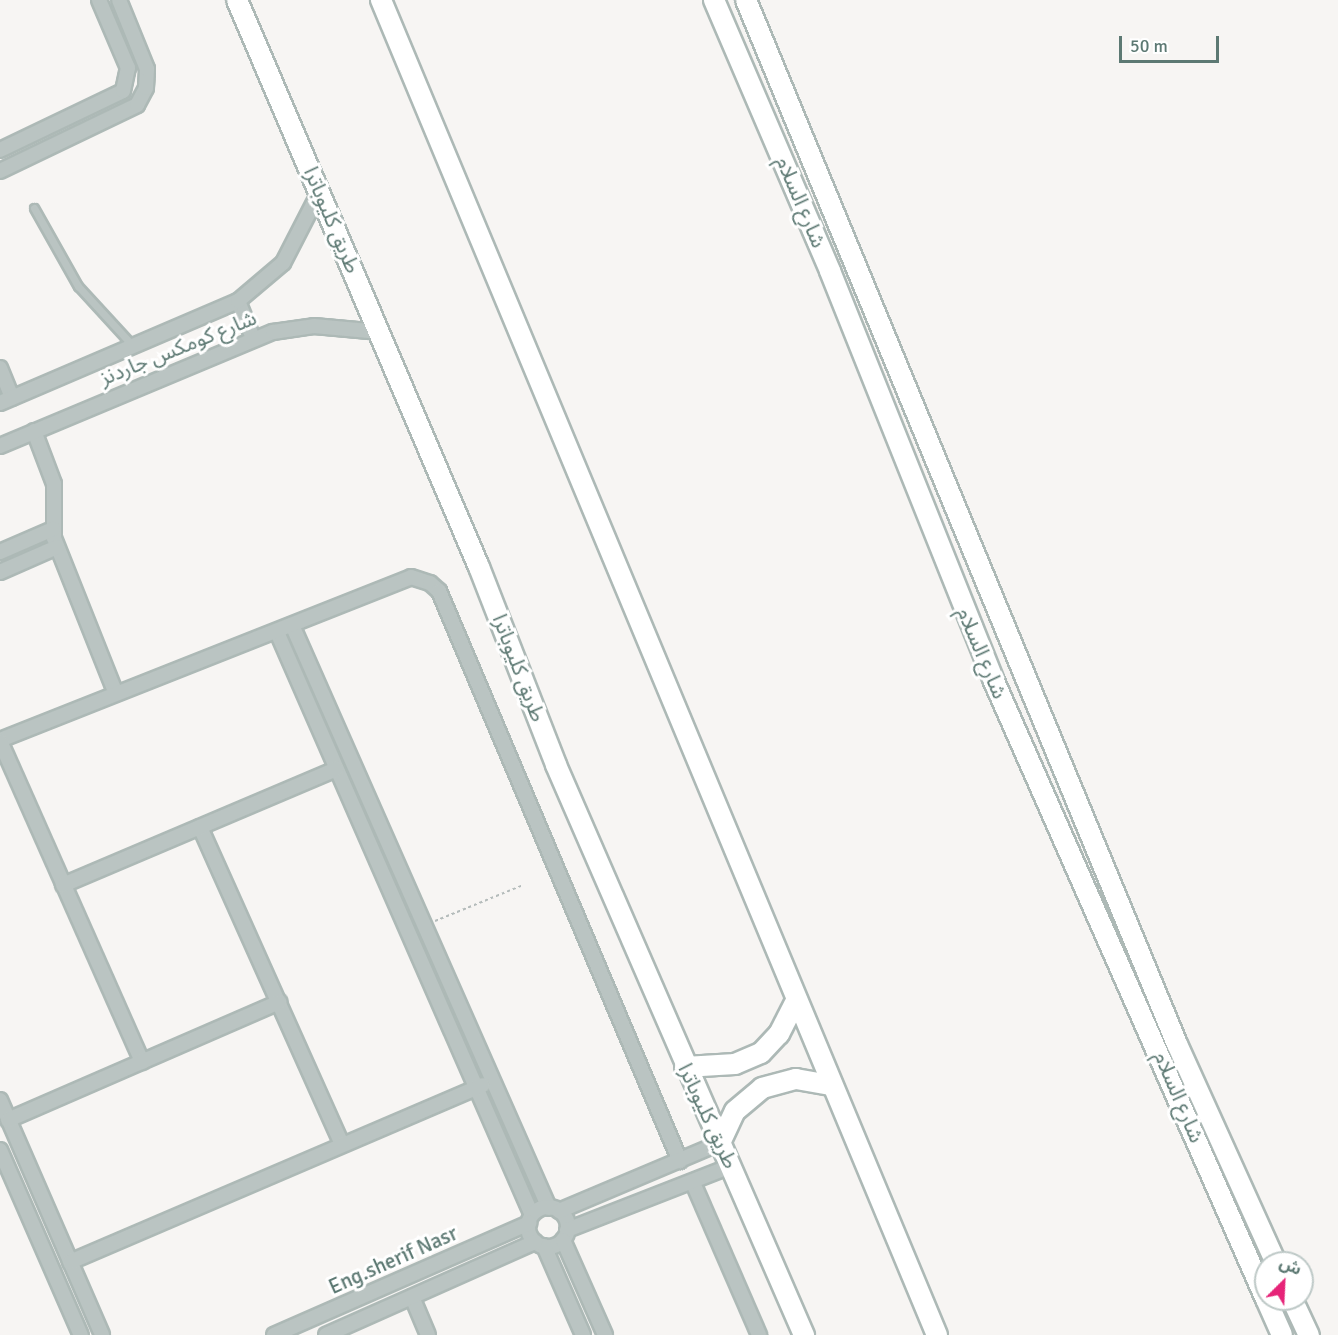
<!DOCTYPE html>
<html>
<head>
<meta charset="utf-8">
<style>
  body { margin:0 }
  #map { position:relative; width:1338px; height:1335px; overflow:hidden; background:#f7f5f3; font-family:Signika,"Noto Sans Arabic",sans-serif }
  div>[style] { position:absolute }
  .path>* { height:2px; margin-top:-1px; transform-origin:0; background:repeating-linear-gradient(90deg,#b5bcbb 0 3px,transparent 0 6px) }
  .roads { filter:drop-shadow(2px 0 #adb9b6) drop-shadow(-2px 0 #adb9b6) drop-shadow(0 2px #adb9b6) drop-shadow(0 -2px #adb9b6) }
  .service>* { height:7px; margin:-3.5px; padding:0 3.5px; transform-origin:3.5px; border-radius:3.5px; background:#bac4c2 }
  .minor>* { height:14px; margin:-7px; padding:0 7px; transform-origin:7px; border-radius:7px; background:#bac4c2 }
  .minor>.ring { margin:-7px; padding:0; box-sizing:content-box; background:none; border:14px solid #bac4c2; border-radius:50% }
  .secondary>* { height:20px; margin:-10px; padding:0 10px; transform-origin:10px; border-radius:10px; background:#fff }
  span { translate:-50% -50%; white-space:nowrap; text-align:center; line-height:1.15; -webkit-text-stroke:6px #fff; paint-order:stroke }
  .street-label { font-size:21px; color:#5d7973 }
  .north { position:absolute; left:1254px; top:1251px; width:60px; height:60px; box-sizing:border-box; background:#fff; border:2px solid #bec9c7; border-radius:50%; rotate:24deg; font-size:16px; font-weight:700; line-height:24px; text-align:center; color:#5d7973 }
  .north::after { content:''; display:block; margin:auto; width:21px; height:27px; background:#e62478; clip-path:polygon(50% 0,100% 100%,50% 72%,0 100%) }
  .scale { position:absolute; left:1119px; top:36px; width:100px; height:27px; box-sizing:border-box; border:3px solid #5d7973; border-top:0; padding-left:8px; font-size:18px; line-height:21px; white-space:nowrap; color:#5d7973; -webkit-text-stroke:4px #fff; paint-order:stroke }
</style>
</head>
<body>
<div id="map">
  <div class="path">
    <i style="left:435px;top:921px;width:95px;rotate:-22.2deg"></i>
  </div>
  <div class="roads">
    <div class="service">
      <i style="left:34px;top:208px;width:90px;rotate:60.6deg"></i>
      <i style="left:78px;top:286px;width:81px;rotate:47.5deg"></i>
    </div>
    <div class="minor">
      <i style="left:0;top:150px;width:136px;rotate:-25.6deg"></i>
      <i style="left:123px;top:91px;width:24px;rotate:-78deg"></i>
      <i style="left:128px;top:68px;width:74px;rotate:-113.1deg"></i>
      <i style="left:0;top:171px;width:152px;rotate:-25.7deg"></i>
      <i style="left:137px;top:105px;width:19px;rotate:-62deg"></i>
      <i style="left:146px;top:88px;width:19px;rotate:-87deg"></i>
      <i style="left:147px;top:69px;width:74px;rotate:-112.1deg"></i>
      <i style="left:238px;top:301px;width:40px;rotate:68deg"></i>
      <i style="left:0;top:368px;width:32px;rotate:68deg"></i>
      <i style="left:0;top:403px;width:259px;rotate:-23.2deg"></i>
      <i style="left:238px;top:301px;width:59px;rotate:-40.2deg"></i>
      <i style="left:283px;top:263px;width:81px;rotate:-62.8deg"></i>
      <i style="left:34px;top:431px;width:57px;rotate:69.3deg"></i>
      <i style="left:54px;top:484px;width:54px;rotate:90deg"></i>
      <i style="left:54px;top:538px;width:165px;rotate:68.3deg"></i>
      <i style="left:0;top:446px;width:296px;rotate:-22.7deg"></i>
      <i style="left:273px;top:332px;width:41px;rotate:-8.3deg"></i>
      <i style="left:314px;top:326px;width:66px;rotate:5.2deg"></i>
      <i style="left:0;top:552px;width:58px;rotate:-23.5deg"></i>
      <i style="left:0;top:572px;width:62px;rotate:-23.7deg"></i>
      <i style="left:292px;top:625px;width:637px;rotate:66.21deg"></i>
      <i style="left:277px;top:632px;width:636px;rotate:66.38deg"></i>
      <i style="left:0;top:740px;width:442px;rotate:-21.6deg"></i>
      <i style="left:411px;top:577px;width:20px;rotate:18deg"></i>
      <i style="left:430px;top:583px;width:12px;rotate:42deg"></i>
      <i style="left:439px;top:591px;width:619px;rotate:67.08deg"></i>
      <i style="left:0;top:741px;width:351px;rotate:66.1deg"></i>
      <i style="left:200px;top:827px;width:348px;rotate:65.9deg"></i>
      <i style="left:63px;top:885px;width:297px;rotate:-23deg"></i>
      <i style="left:0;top:1100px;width:256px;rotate:66.5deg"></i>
      <i style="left:8px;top:1120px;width:296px;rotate:-23.5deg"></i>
      <i style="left:0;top:1150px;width:202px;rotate:66.4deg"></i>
      <i style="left:693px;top:1183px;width:166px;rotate:66.5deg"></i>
      <i class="ring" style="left:528px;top:1207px;width:26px;height:26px"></i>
      <i style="left:559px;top:1211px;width:175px;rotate:-22.9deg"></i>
      <i style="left:567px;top:1230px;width:176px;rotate:-21.3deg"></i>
      <i style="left:563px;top:1240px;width:104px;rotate:66.1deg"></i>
      <i style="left:544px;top:1246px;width:97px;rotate:66.3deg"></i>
      <i style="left:70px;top:1262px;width:449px;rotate:-23.2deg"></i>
      <i style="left:412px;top:1297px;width:41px;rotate:67.2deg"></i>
      <i style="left:274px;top:1335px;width:279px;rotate:-23.7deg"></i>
      <i style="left:326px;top:1335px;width:229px;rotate:-24deg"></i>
    </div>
    <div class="secondary">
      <i style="left:237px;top:0;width:616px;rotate:66.89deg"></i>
      <i style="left:479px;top:567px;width:212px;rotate:68.7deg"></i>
      <i style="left:556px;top:765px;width:622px;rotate:66.49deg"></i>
      <i style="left:381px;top:0;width:1446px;rotate:67.39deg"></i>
      <i style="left:714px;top:0;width:295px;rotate:66.8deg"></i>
      <i style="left:830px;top:271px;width:439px;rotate:68.2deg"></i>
      <i style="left:993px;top:679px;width:677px;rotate:66.24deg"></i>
      <i style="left:746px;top:0;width:1129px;rotate:67.57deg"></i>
      <i style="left:1177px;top:1044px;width:240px;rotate:65.7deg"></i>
      <i style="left:685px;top:1067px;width:50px;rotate:-3.4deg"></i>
      <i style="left:735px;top:1064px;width:28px;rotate:-23deg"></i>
      <i style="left:761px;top:1053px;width:26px;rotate:-47deg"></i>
      <i style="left:779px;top:1034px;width:36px;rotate:-63deg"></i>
      <i style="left:720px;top:1143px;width:35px;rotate:-65deg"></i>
      <i style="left:735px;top:1111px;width:35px;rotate:-40deg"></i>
      <i style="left:762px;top:1088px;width:35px;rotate:-15deg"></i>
      <i style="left:796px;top:1079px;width:36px;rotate:10deg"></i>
      <i style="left:1266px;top:1299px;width:39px;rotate:66deg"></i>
      <i style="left:1292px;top:1299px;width:40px;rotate:65deg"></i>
    </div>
  </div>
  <div class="street-label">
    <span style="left:801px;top:202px;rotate:67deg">شارع السلام</span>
    <span style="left:332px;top:220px;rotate:67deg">طريق كليوباترا</span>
    <span style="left:178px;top:348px;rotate:-22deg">شارع كومكس جاردنز</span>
    <span style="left:982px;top:653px;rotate:67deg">شارع السلام</span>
    <span style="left:519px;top:668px;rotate:69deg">طريق كليوباترا</span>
    <span style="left:1179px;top:1097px;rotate:67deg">شارع السلام</span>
    <span style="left:708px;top:1116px;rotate:65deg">طريق كليوباترا</span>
    <span style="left:393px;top:1260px;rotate:-24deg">Eng.sherif Nasr</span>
  </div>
  <div class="north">ش</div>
  <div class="scale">50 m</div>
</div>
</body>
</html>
